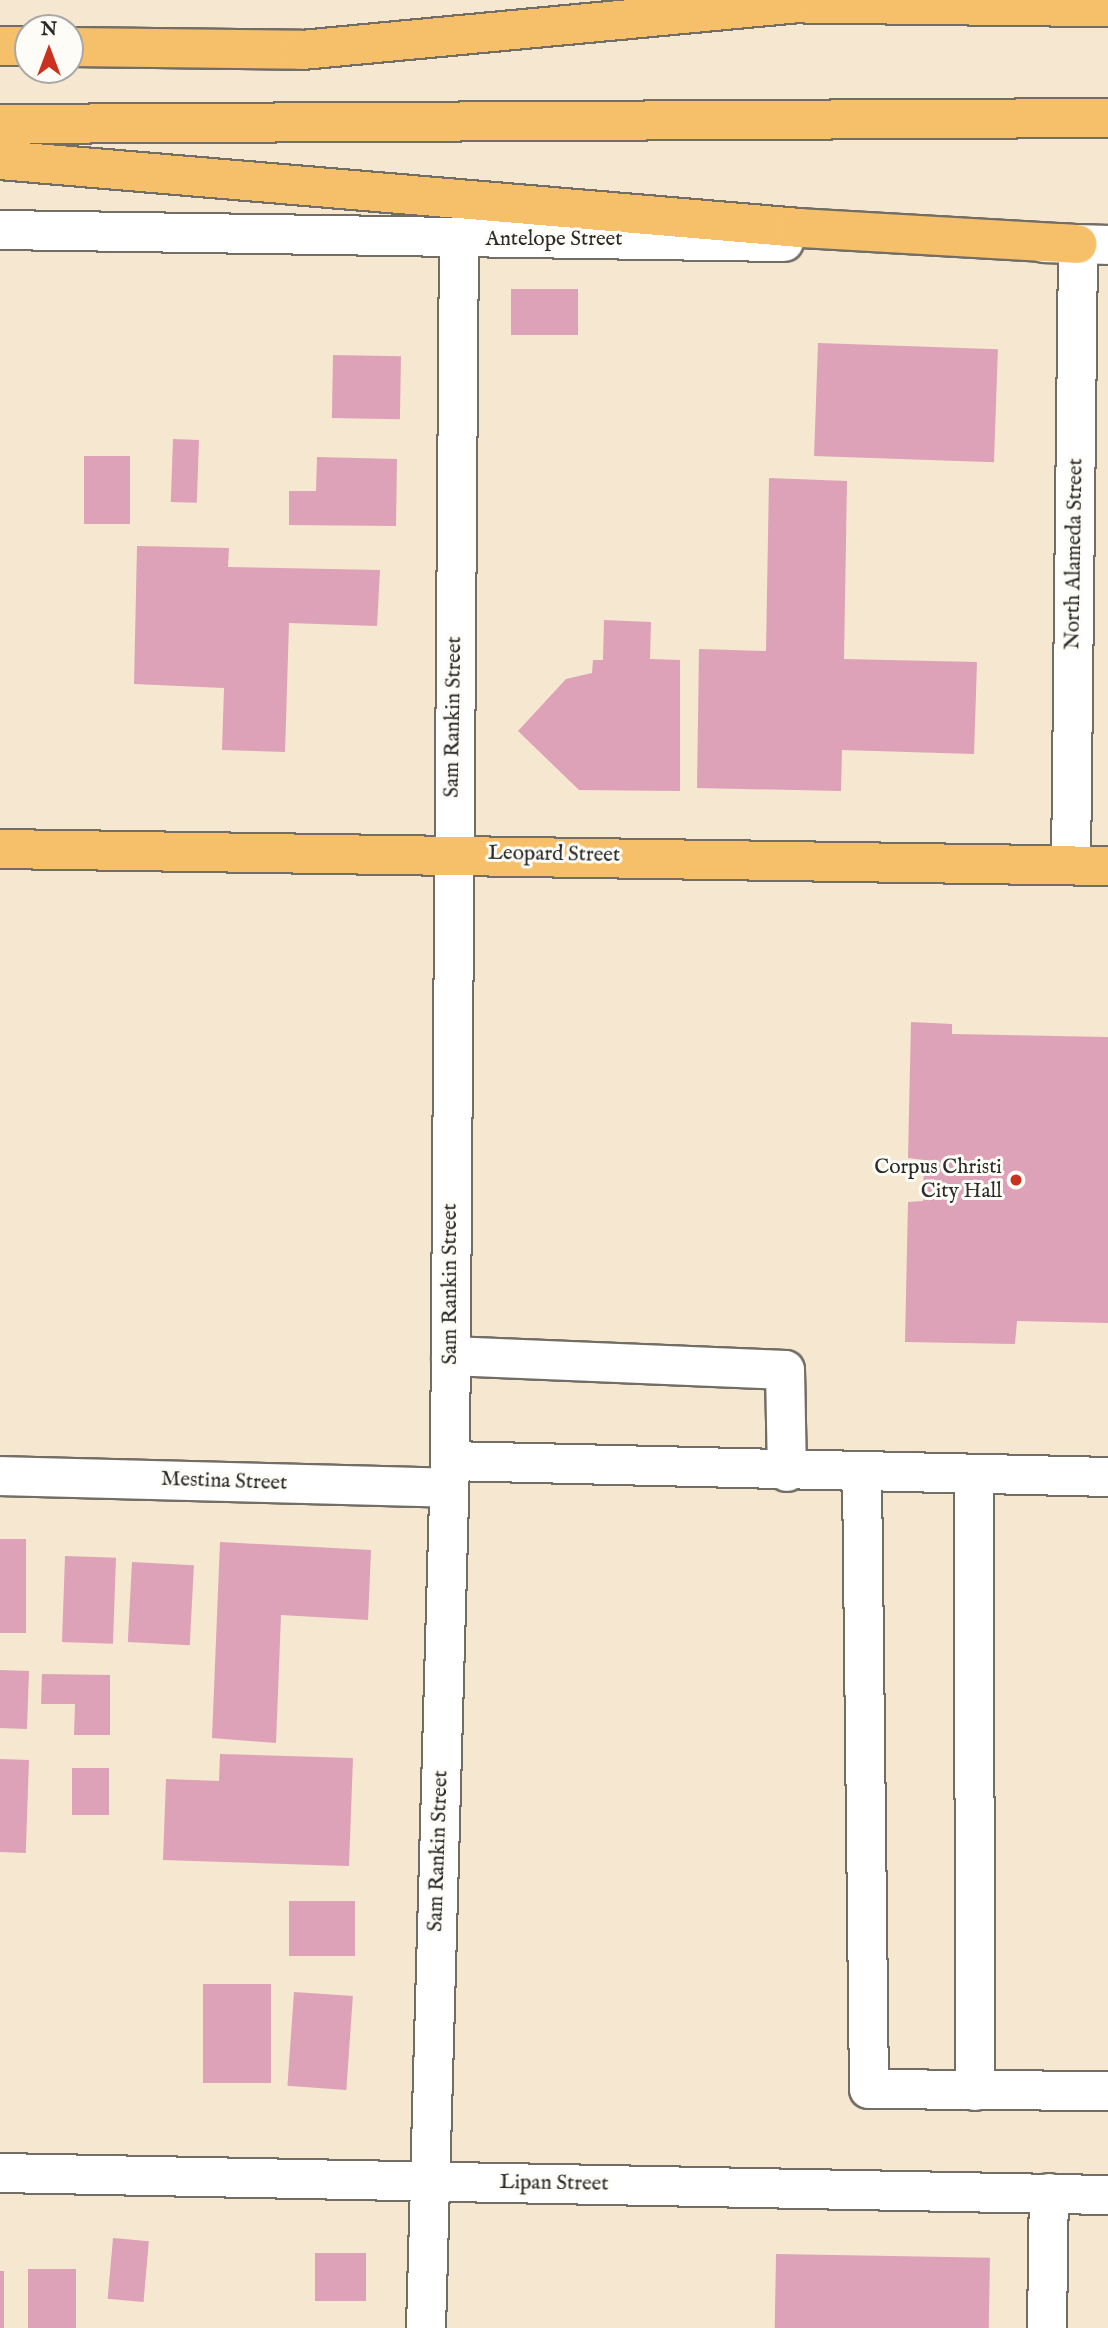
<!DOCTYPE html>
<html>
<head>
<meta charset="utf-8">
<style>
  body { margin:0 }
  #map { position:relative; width:1108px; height:2328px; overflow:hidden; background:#f5e7d0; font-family:"IM FELL English",serif }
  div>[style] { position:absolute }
  .building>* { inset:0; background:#dda2b7; transform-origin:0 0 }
  .roads { filter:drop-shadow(2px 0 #726d65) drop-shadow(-2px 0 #726d65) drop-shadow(0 2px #726d65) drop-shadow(0 -2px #726d65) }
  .minor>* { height:38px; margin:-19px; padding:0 19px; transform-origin:19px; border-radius:19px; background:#fff }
  .major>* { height:38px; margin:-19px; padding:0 19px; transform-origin:19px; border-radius:19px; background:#f6c06b }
  .highway>* { height:38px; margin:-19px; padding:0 19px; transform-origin:19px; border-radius:19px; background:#f6c06b }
  .dots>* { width:19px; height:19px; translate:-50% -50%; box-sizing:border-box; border:4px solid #fdfcf7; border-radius:50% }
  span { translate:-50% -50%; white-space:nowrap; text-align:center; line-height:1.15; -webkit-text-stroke:6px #fdfcf7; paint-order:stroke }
  .street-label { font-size:21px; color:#2b2b2b }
  .poi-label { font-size:21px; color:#2b2b2b }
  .right { translate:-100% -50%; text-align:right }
  .north { position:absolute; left:14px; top:14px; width:70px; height:70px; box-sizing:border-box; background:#fdfcf7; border:2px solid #a9a8a5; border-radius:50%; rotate:0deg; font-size:19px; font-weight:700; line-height:28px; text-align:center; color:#2b2b2b }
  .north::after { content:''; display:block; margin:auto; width:24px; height:32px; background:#c8321e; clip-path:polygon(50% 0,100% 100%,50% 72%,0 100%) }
</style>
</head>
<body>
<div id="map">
  <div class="building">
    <i style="left:511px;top:289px;width:67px;height:46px"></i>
    <i style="left:818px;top:343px;width:180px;height:113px;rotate:2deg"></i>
    <i style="left:333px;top:355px;width:68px;height:63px;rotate:1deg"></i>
    <i style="left:173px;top:439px;width:26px;height:63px;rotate:2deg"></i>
    <i style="left:84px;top:456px;width:46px;height:68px"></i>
    <i style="clip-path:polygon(317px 457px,397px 459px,396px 526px,289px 525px,289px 491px,316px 491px)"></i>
    <i style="clip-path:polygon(769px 478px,847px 481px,844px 659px,977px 662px,974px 754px,842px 750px,841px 791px,697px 788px,699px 649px,766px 651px)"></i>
    <i style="clip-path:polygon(137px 546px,229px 548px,228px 567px,380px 570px,377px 626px,289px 623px,285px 752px,222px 750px,224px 688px,134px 684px)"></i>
    <i style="clip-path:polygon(604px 620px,651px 622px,650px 659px,680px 660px,680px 791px,579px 790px,518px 731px,566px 679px,592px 673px,593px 660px,603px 660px)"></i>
    <i style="clip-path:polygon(911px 1022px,952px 1024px,952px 1034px,1108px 1037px,1108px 1323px,1017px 1321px,1015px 1344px,905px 1342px,908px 1202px,923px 1201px,924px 1160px,908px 1158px)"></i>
    <i style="left:0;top:1539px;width:26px;height:94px"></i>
    <i style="clip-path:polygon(220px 1542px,371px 1550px,368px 1620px,281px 1615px,276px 1743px,212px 1738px)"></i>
    <i style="left:65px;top:1556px;width:51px;height:86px;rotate:2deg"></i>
    <i style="left:132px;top:1562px;width:62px;height:80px;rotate:3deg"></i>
    <i style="left:0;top:1670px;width:29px;height:58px;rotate:2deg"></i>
    <i style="clip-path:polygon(42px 1674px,110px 1675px,110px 1735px,74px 1735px,75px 1704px,41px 1704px)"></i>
    <i style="clip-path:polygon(220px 1754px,353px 1758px,349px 1866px,163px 1860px,166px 1779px,219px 1781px)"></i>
    <i style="left:0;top:1759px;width:29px;height:93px;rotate:2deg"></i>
    <i style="left:72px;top:1768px;width:37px;height:47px"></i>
    <i style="left:289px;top:1901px;width:66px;height:55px"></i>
    <i style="left:203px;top:1984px;width:68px;height:99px"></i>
    <i style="left:294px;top:1992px;width:59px;height:94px;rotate:4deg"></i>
    <i style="left:113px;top:2238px;width:36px;height:61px;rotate:5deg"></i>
    <i style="left:315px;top:2253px;width:51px;height:48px"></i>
    <i style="left:776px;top:2254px;width:214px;height:74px;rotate:1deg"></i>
    <i style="left:76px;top:2269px;width:59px;height:48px;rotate:90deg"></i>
    <i style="left:0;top:2271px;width:4px;height:57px"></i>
  </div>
  <div class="roads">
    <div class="minor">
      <i style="left:0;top:230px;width:784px;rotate:0.88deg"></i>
      <i style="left:1044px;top:243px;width:64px;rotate:1.8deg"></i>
      <i style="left:1071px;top:865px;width:621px;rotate:-89.35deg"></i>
      <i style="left:451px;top:1356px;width:334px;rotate:2.4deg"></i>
      <i style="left:785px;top:1370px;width:102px;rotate:88.9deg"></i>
      <i style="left:450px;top:1461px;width:658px;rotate:1.39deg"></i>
      <i style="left:862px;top:1474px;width:615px;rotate:89.35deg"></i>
      <i style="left:869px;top:2089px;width:239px;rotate:0.5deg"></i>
      <i style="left:974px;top:1475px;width:616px;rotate:89.91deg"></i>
      <i style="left:0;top:1476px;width:449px;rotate:1.5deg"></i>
      <i style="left:0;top:2173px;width:1108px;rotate:1.14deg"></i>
      <i style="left:426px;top:2328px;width:867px;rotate:-88.41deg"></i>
      <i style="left:450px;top:1461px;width:1221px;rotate:-89.58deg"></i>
      <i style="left:1047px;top:2328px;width:135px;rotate:-89.2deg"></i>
    </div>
    <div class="major">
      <i style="left:0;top:160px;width:802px;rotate:4.86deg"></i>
      <i style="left:799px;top:228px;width:279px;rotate:3.3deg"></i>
      <i style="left:0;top:849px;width:1108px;rotate:0.88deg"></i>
    </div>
    <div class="highway">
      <i style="left:764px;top:3px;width:344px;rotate:0.7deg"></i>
      <i style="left:0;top:46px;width:28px"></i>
      <i style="left:70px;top:47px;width:232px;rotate:0.7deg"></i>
      <i style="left:302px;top:50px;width:491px;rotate:-5.4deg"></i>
      <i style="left:0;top:124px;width:1108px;rotate:-0.31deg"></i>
    </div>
  </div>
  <div class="dots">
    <i style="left:1016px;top:1180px;background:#c8321e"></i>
  </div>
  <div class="street-label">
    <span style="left:554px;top:240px">Antelope Street</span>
    <span style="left:1075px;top:554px;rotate:-89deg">North Alameda Street</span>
    <span style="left:454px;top:717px;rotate:-89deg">Sam Rankin Street</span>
    <span style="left:554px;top:855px;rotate:1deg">Leopard Street</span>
    <span style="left:451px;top:1284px;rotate:-90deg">Sam Rankin Street</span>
    <span style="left:224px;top:1482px;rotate:2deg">Mestina Street</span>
    <span style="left:439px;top:1851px;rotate:-88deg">Sam Rankin Street</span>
    <span style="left:554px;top:2184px;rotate:1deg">Lipan Street</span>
  </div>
  <div class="poi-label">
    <span class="right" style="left:1002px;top:1180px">Corpus Christi<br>City Hall</span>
  </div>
  <div class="north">N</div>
</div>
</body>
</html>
